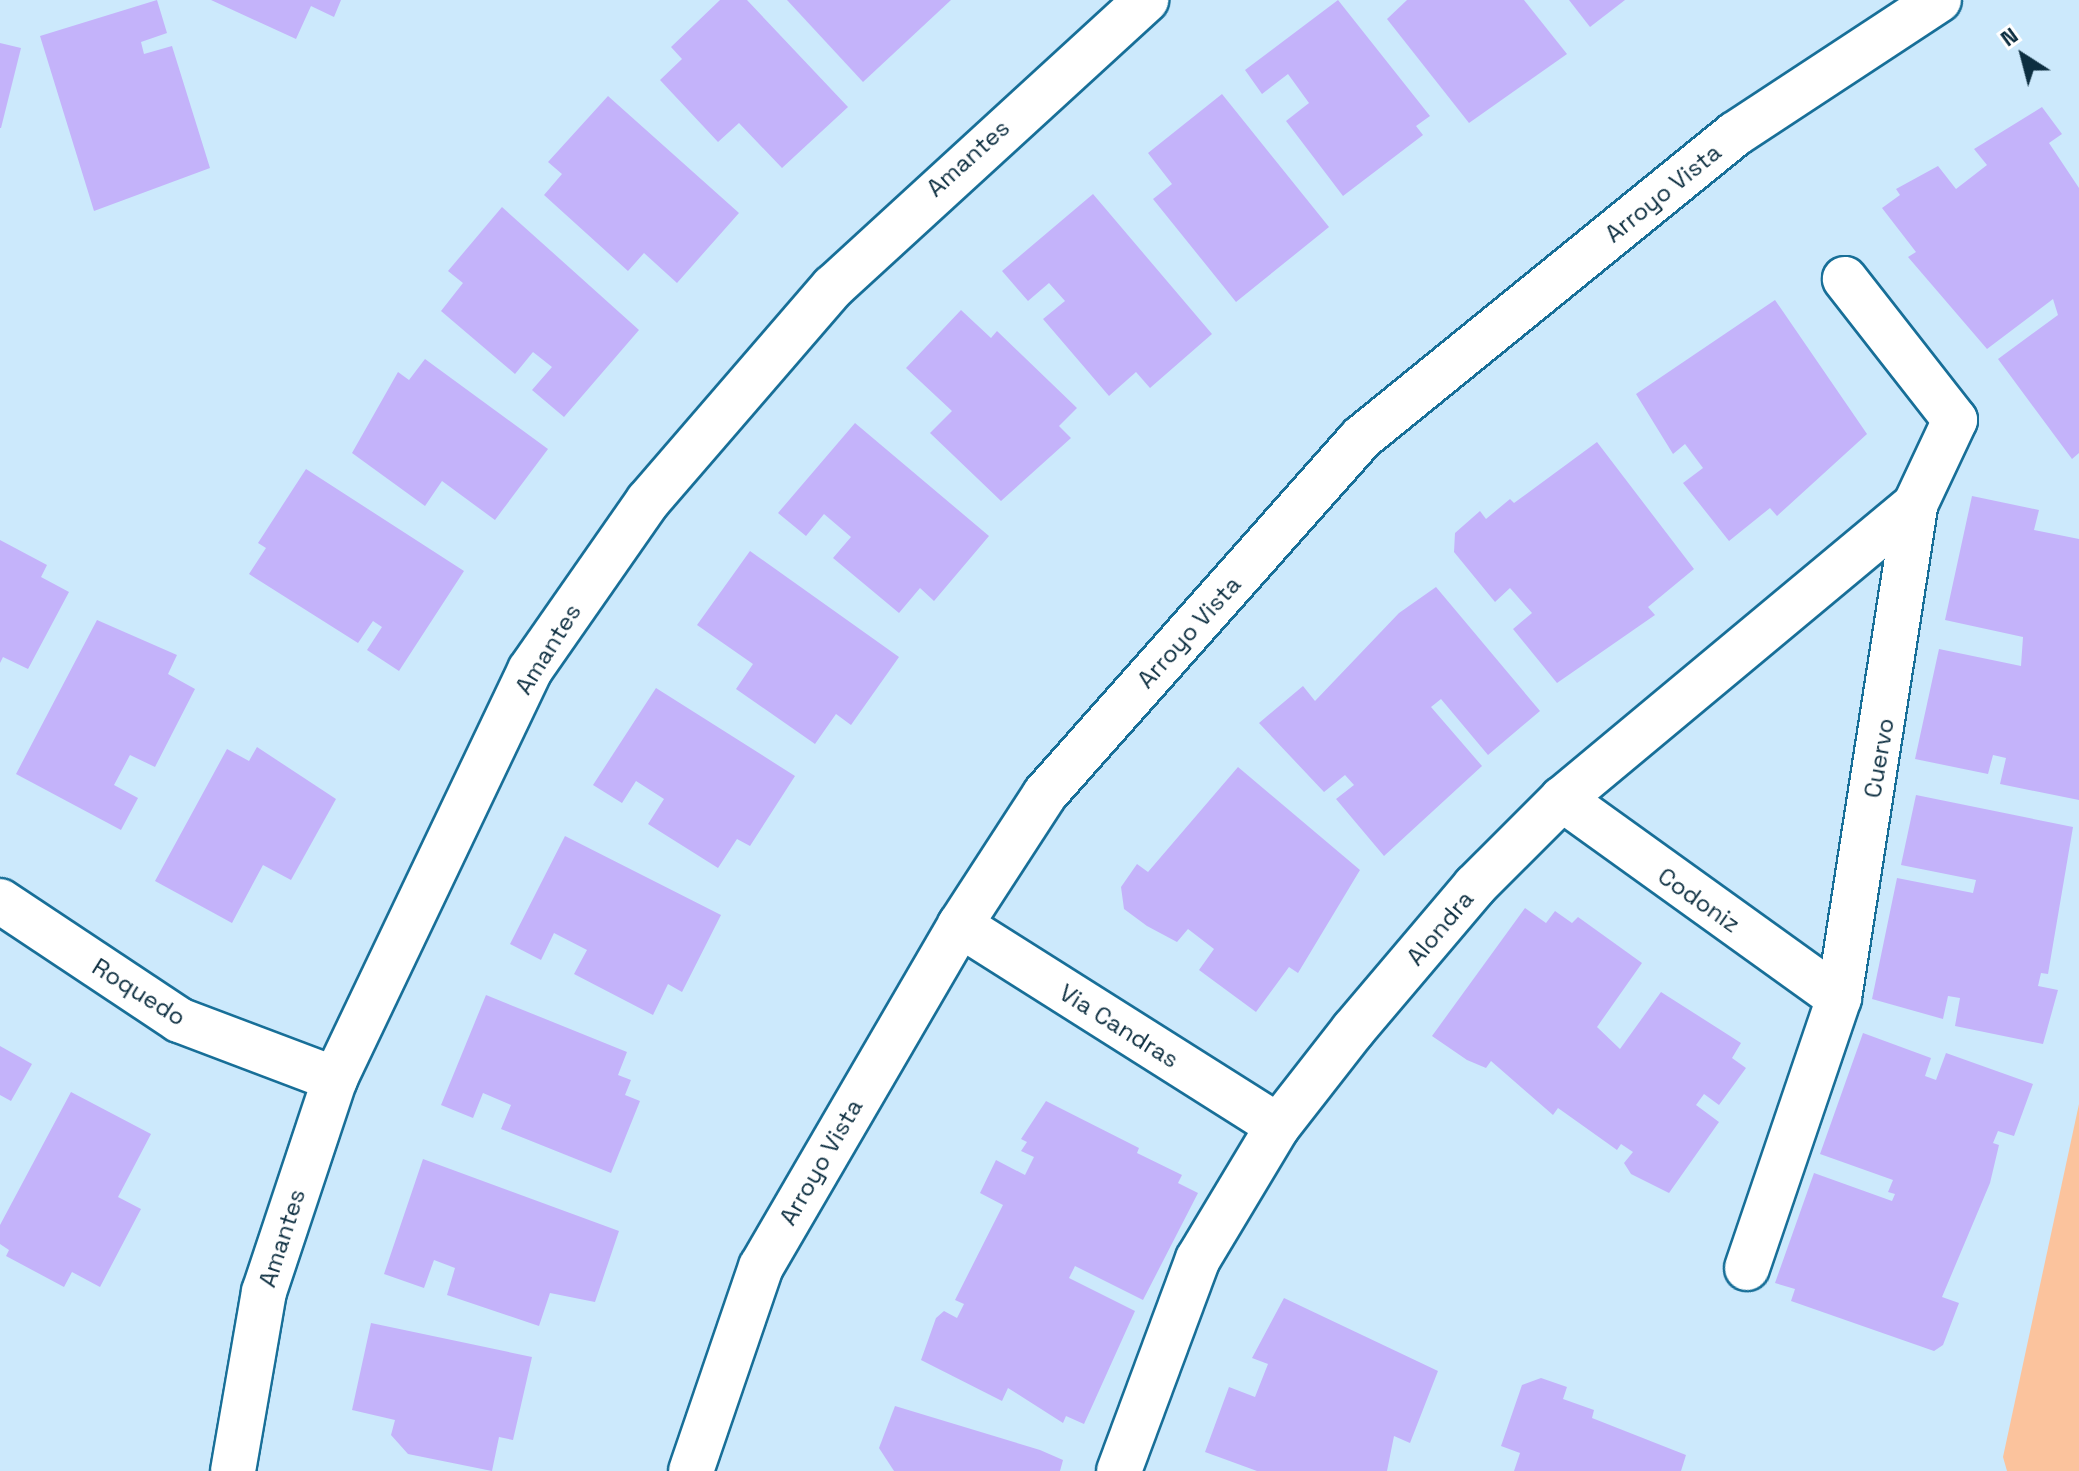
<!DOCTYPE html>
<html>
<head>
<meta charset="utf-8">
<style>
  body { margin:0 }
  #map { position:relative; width:2079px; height:1471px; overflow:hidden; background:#cce9fc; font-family:"Space Grotesk",sans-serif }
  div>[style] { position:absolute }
  .green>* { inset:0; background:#fbc39d }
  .building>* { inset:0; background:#c4b3fa }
  .roads { filter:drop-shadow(2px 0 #186f98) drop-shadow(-2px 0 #186f98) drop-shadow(0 2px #186f98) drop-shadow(0 -2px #186f98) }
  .minor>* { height:44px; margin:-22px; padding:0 22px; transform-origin:22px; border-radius:22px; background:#fff }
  span { translate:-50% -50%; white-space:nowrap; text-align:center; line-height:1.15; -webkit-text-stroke:6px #fff; paint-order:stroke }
  .street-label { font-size:24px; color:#0c2e40 }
  .north { position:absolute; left:1983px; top:16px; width:80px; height:80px; -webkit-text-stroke:6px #fff; paint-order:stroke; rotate:324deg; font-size:22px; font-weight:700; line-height:32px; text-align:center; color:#0c2e40 }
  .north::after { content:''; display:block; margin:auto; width:28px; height:36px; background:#0c2e40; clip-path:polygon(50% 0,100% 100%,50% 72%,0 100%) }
</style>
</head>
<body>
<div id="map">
  <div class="green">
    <i style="clip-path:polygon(2079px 1104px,2079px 1471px,2007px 1471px,2003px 1457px)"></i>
  </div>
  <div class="building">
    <i style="clip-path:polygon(157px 0,167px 33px,141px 42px,144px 54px,172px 46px,210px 168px,94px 211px,40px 36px)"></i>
    <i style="clip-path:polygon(211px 0,341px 0,334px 17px,311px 6px,296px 39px)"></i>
    <i style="clip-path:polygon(720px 0,747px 0,848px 107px,782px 168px,739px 123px,718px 142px,660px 80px,682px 59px,671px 47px)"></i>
    <i style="clip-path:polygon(787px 0,951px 0,863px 82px)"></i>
    <i style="clip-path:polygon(1338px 0,1430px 116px,1416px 126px,1423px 135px,1343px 196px,1286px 121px,1309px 103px,1288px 74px,1262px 94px,1245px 70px)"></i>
    <i style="clip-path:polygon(1407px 0,1524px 0,1567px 54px,1469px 123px,1387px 19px)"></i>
    <i style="clip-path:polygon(1569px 0,1625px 0,1590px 27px)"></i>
    <i style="clip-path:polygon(0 43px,21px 48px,1px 128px,0 128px)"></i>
    <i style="clip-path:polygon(1222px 94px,1329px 227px,1236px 302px,1153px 199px,1172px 184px,1148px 153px)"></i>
    <i style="clip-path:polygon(608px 96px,739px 213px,677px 283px,644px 253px,628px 271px,544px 195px,562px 174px,548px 162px)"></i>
    <i style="clip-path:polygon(2042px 107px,2062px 134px,2049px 143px,2079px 188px,2079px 453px,2072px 459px,1998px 359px,2058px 315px,2053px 299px,1987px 349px,1908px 257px,1916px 252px,1882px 208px,1900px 195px,1896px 189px,1938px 166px,1956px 189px,1987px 165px,1974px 149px)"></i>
    <i style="clip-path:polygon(1093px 194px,1212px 334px,1150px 388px,1136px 372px,1109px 396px,1043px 319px,1065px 301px,1049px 283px,1028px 301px,1002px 271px)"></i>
    <i style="clip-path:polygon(502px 207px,639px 330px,564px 417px,532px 390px,552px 367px,533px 352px,515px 374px,441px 311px,463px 283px,448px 271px)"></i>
    <i style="clip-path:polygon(1775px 300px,1867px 434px,1777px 516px,1770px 508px,1729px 541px,1683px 483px,1703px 468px,1685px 444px,1673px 454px,1636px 394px)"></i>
    <i style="clip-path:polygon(961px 310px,991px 338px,997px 331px,1077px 408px,1059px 426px,1071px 438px,1001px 501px,930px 433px,952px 411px,906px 368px)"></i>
    <i style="clip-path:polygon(425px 359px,548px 449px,495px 520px,442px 481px,425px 506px,352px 453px,398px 372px,409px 380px)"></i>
    <i style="clip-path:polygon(855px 423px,989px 536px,934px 601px,920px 588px,899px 613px,833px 558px,851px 537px,824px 514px,806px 536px,778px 513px)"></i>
    <i style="clip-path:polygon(1597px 442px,1694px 569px,1648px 607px,1655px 615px,1557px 683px,1513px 629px,1532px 613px,1510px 588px,1495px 602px,1454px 552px,1455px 533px,1480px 511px,1486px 519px,1510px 499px,1514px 503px)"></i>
    <i style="clip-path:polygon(306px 469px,464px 571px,399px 671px,367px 650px,382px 627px,373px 621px,358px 643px,249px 574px,266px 548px,258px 543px)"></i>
    <i style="clip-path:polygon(1972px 496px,2039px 510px,2034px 530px,2079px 539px,2079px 800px,2000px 784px,2006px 758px,1993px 755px,1988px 774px,1915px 759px,1939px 649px,2021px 666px,2023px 637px,1945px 620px)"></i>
    <i style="clip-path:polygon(0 540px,47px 565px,41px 577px,69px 592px,28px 669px,3px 657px,0 663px)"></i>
    <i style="clip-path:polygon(750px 551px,899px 657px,851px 725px,836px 714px,815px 744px,736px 689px,753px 664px,697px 625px)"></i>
    <i style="clip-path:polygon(1436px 587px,1540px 711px,1488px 755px,1441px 699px,1431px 707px,1482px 766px,1384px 856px,1336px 799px,1354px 785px,1345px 775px,1324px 792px,1259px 723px,1303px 686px,1315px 701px,1399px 613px)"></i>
    <i style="clip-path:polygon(97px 620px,177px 655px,168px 674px,195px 689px,155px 767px,130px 755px,114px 785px,138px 798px,121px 830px,16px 774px)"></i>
    <i style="clip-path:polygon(656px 688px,795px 776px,750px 846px,737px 839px,718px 868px,648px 824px,664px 799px,636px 781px,622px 803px,593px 785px)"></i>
    <i style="clip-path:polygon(257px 747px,336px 799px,291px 880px,263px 865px,232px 923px,155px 881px,227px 749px,249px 761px)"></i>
    <i style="clip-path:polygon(1238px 767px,1360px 870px,1298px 973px,1289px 967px,1256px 1012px,1199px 970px,1214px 949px,1188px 929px,1177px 942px,1147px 926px,1124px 909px,1121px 887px,1137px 864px,1148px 872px)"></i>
    <i style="clip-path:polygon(1916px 795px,2073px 827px,2048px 974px,2041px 973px,2038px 986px,2058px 990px,2043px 1044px,1955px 1026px,1960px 998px,1948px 996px,1943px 1019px,1872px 999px,1897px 878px,1973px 893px,1976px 880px,1901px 865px)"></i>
    <i style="clip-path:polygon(565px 836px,721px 915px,682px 992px,668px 984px,653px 1015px,574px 974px,587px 950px,554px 933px,541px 960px,510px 944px)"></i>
    <i style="clip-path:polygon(1525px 908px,1546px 923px,1555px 911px,1572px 923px,1578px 917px,1642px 963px,1597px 1027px,1620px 1049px,1661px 992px,1741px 1043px,1732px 1058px,1746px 1068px,1719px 1105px,1704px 1094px,1696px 1105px,1719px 1122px,1669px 1193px,1631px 1174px,1624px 1163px,1633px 1152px,1621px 1144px,1617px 1150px,1558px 1108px,1553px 1115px,1491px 1061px,1486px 1068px,1467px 1060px,1432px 1036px)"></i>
    <i style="clip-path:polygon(486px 995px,627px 1052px,618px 1075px,631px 1080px,625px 1095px,640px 1101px,611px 1173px,501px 1129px,511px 1105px,483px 1093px,473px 1118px,441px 1105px)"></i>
    <i style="clip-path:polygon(1863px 1033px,1931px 1058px,1925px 1076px,1936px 1080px,1946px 1053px,2033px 1084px,2014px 1136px,1998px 1131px,1993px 1143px,1999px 1145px,1990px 1183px,1942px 1297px,1959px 1303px,1943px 1345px,1934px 1351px,1791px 1301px,1795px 1289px,1775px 1283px,1814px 1173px,1892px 1201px,1895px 1194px,1888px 1192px,1893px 1180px,1820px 1154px)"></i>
    <i style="clip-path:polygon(0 1046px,32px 1064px,11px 1101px,0 1095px)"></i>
    <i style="clip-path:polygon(71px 1092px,151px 1134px,118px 1197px,141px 1209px,100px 1287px,72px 1272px,64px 1287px,6px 1256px,9px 1250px,0 1244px,0 1225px)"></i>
    <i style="clip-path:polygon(1046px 1101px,1139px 1148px,1137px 1153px,1182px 1175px,1178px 1183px,1198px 1193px,1143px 1300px,1075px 1266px,1069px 1278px,1135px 1311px,1084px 1424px,1066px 1416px,1063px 1423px,1008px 1388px,1002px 1401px,921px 1360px,936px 1318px,944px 1311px,957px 1318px,964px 1304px,955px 1300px,1003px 1205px,980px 1193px,996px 1160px,1025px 1175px,1034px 1157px,1021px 1151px,1027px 1142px,1021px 1139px)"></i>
    <i style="clip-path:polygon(423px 1159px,619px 1231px,595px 1302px,550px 1293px,539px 1326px,447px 1295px,455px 1268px,434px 1260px,424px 1288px,384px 1274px)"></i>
    <i style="clip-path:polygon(1284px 1298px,1438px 1371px,1410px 1443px,1394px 1436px,1387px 1471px,1257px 1471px,1205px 1452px,1229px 1387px,1255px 1397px,1268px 1364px,1252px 1358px)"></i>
    <i style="clip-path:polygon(371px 1323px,532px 1357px,513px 1440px,499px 1437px,492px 1471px,408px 1454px,391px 1435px,395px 1420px,352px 1410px)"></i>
    <i style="clip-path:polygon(1541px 1378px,1567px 1387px,1563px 1399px,1594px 1410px,1592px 1418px,1686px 1455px,1681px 1471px,1514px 1471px,1520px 1453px,1501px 1446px,1522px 1385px)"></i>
    <i style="clip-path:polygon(895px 1406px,1040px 1450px,1063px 1460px,1060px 1471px,894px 1471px,879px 1448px)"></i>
  </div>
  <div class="roads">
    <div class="minor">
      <i style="left:1562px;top:799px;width:341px;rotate:35.7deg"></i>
      <i style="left:0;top:901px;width:215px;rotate:33.6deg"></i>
      <i style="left:179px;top:1020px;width:167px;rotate:20.7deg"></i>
      <i style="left:960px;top:925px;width:376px;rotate:32.3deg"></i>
      <i style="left:1747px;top:1268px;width:285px;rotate:-71.2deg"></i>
      <i style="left:1839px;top:998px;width:499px;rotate:-81.2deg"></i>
      <i style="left:1915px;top:505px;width:94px;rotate:-64.8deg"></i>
      <i style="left:1955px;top:420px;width:179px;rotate:-128deg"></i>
      <i style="left:233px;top:1471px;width:182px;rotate:-80.2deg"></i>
      <i style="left:264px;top:1292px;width:225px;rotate:-71.6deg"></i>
      <i style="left:335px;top:1079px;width:453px;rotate:-64.5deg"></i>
      <i style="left:530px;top:670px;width:206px;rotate:-55.1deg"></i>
      <i style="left:648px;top:501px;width:283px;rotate:-49.2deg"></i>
      <i style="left:833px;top:287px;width:425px;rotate:-42.5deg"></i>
      <i style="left:691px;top:1471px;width:216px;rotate:-71.1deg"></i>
      <i style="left:761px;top:1267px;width:396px;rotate:-59.8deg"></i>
      <i style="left:960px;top:925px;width:156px;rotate:-57deg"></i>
      <i style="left:1045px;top:794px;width:476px;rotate:-48.4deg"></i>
      <i style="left:1361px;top:438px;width:482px;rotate:-39.1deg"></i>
      <i style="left:1735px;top:134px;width:244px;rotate:-33.3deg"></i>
      <i style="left:1119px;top:1471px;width:226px;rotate:-69.6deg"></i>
      <i style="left:1198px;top:1259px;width:155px;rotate:-59deg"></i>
      <i style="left:1278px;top:1126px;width:122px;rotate:-52deg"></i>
      <i style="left:1353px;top:1030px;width:189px;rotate:-49.7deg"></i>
      <i style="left:1475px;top:886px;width:123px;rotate:-45deg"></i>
      <i style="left:1562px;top:799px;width:459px;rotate:-39.8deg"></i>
    </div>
  </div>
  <div class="street-label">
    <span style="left:968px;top:158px;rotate:-42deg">Amantes</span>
    <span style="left:1663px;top:193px;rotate:-39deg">Arroyo Vista</span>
    <span style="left:1189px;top:632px;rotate:-48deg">Arroyo Vista</span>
    <span style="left:548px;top:649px;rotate:-58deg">Amantes</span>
    <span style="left:1879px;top:758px;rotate:-80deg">Cuervo</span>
    <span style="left:1699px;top:900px;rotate:35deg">Codoniz</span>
    <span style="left:1440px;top:928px;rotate:-50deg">Alondra</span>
    <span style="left:139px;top:992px;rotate:32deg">Roquedo</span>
    <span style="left:1119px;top:1026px;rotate:32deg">Via Candras</span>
    <span style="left:821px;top:1162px;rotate:-60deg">Arroyo Vista</span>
    <span style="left:282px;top:1238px;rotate:-72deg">Amantes</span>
  </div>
  <div class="north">N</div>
</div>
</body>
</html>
